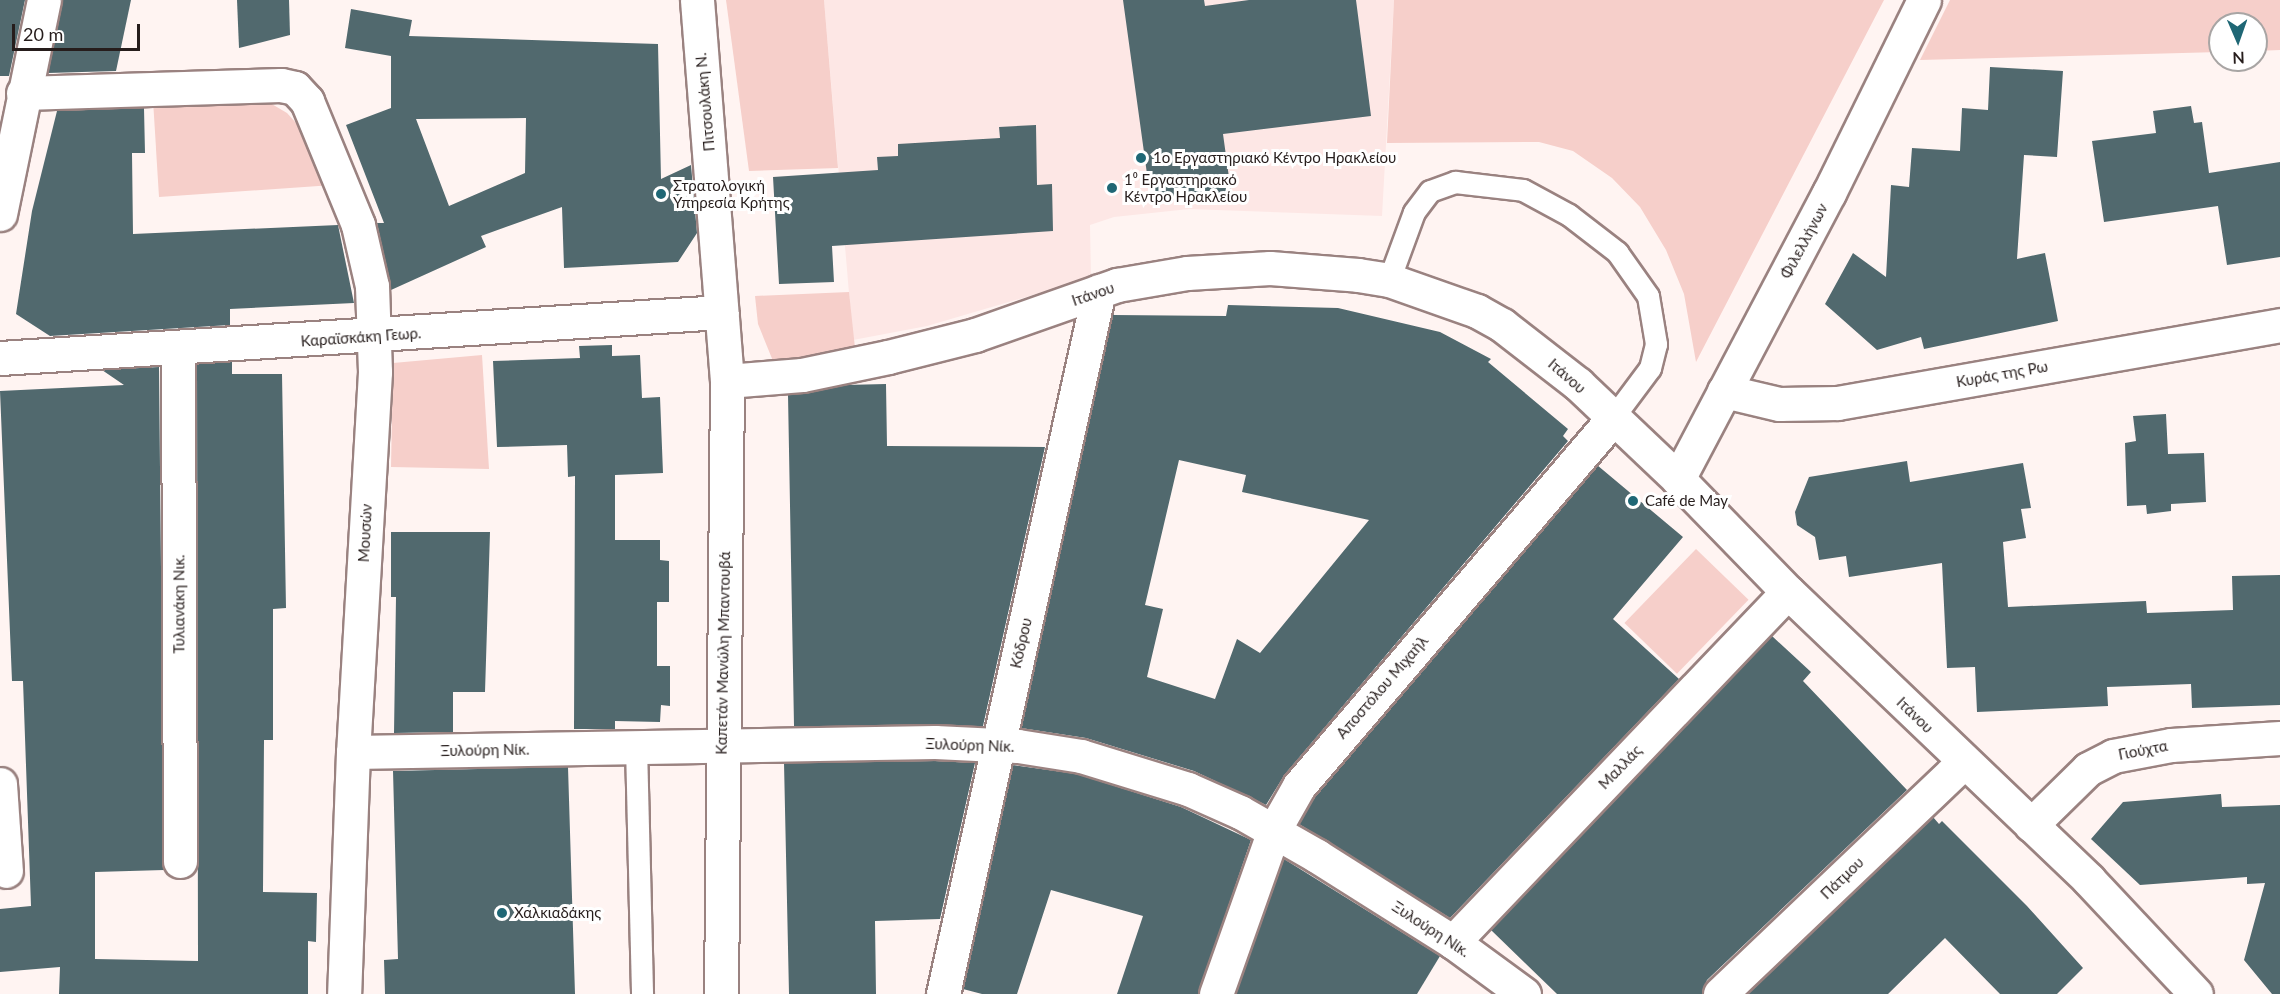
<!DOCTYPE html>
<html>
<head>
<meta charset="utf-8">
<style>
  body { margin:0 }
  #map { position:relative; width:2280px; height:994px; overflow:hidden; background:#fff4f2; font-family:Lato,sans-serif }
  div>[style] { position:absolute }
  .built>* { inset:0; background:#fde7e5 }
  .green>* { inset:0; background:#f6cfca; transform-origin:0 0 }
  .building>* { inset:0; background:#51696e }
  .roads { filter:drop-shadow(2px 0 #9a8280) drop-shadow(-2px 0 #9a8280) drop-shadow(0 2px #9a8280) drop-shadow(0 -2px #9a8280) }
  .service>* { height:21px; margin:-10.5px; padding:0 10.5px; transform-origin:10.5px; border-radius:10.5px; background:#fff }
  .minor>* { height:33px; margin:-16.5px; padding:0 16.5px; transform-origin:16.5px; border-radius:16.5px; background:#fff }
  .dots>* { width:16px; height:16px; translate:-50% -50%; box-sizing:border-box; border:3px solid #fff; border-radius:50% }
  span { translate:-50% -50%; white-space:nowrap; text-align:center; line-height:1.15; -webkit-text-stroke:6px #fff; paint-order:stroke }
  .street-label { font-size:15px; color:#261d1c }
  .poi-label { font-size:15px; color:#261d1c }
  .left { translate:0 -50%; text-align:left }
  .north { position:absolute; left:2208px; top:12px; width:60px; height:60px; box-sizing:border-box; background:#fff; border:2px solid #a8a5a4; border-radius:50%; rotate:178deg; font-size:16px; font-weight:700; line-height:24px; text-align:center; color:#261d1c }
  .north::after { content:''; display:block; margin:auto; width:21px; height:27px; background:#1f6775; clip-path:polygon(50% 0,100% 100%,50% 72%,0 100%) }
  .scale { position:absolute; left:12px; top:24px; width:128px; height:27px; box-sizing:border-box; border:3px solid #261d1c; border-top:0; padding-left:8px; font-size:18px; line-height:21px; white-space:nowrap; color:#261d1c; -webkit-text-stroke:4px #fff; paint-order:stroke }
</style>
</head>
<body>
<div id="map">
  <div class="built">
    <i style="clip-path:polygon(824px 0,1394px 0,1382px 216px,1189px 209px,1114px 217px,1090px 225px,1091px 278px,927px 326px,853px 340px)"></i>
  </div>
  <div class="green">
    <i style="clip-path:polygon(726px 0,824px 0,838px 168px,749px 171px)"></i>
    <i style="clip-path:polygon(1394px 0,1884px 0,1696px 362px,1684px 294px,1666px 250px,1640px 207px,1612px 178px,1573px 151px,1539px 142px,1387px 143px)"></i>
    <i style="clip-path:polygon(1950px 0,2280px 0,2280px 50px,2256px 51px,2256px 24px,2220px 24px,2220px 52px,1920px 60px)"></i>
    <i style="clip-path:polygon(244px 97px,270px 103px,287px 113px,307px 135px,333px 185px,159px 197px,153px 100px)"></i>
    <i style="clip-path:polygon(849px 292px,855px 348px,775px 366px,758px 324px,755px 296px)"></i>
    <i style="clip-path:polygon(482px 355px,489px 469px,391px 467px,393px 363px)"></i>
    <i style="left:1696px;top:549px;width:73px;height:103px;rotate:44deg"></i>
  </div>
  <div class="building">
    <i style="clip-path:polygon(0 0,25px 0,9px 76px,0 76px)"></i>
    <i style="clip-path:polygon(62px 0,131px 0,116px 71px,48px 73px)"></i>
    <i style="clip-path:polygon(237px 0,289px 0,290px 35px,239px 48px)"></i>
    <i style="clip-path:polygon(1123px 0,1204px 0,1205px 6px,1249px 0,1356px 0,1371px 116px,1223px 134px,1231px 192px,1151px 203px)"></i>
    <i style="clip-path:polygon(evenodd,351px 9px,412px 20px,409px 36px,658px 44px,661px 179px,691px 165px,697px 233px,678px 262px,564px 268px,562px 207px,481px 236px,486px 247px,391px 290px,377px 223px,384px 223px,346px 125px,391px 108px,391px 56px,345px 48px,351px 9px,526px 118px,525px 173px,449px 206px,416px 119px,526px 118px)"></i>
    <i style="clip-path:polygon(1990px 67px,2063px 71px,2057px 157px,2024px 155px,2017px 259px,2045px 253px,2058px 321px,1924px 349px,1921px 337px,1877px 350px,1825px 304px,1853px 253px,1886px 277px,1891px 185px,1909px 187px,1912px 148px,1960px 151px,1962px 108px,1988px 110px)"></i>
    <i style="clip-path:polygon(2191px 106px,2194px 123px,2202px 122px,2209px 173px,2280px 162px,2280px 257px,2227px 265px,2218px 206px,2104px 222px,2092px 141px,2156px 133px,2153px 111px)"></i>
    <i style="clip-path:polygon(144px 108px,145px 153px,132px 153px,133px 234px,338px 225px,354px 303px,230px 309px,230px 325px,50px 336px,16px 314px,32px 211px,57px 111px)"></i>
    <i style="clip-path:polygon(1036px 125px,1037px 185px,1052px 184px,1053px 231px,832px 246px,834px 282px,779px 284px,773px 177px,878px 170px,877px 157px,898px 156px,898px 144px,1000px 138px,999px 127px)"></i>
    <i style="clip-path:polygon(evenodd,1228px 305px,1338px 308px,1440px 332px,1491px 359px,1488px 362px,1568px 429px,1563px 436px,1568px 441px,1285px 774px,1266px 805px,1194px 771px,1086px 738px,1021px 728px,1113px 315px,1226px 316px,1228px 305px,1179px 460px,1246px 475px,1242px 492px,1369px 520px,1260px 653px,1237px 639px,1215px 699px,1147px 677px,1163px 609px,1145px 605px,1179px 460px)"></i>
    <i style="clip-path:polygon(612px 345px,612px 356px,640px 355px,642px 398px,660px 397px,663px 473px,615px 475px,615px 540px,660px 540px,660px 560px,669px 561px,669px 602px,657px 602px,657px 666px,670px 666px,670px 706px,661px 705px,660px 722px,615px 721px,615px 729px,574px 729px,575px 476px,568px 477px,567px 445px,497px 447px,493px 361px,580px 358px,579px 346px)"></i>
    <i style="clip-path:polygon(232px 362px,232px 374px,282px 374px,286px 608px,273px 609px,273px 740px,264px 740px,263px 892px,317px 893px,316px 942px,308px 941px,308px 994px,59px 994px,60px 967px,0 972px,0 909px,31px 906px,23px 681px,12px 681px,0 391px,124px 385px,102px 370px,159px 367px,164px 870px,95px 872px,95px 959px,198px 961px,197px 364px)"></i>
    <i style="clip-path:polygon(886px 384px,887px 446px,1045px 447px,983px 726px,794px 726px,788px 395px,845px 385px)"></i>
    <i style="clip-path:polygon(2166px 414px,2168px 454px,2204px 453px,2206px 502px,2171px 504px,2171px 511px,2147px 514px,2146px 505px,2127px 506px,2125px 443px,2136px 441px,2133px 416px)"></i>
    <i style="clip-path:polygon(1907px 461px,1910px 482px,2023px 463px,2031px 508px,2021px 509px,2026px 538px,2003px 542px,2008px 607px,2146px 601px,2147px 613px,2233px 610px,2232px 576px,2280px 575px,2280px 705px,2192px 708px,2191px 684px,2107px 687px,2108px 706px,1977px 712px,1975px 667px,1947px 668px,1942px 563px,1849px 577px,1846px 556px,1819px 560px,1815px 537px,1797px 525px,1795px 512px,1809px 477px)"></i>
    <i style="clip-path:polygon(1597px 465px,1683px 537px,1613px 619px,1679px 679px,1450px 918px,1299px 824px,1314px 797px)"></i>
    <i style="clip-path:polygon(391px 532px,490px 532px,485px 692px,453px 692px,453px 732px,394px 733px,396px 597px,391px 597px)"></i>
    <i style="clip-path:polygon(1772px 636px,1811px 672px,1803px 681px,1907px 790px,1707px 980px,1702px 994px,1557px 994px,1491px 930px)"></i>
    <i style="clip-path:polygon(935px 761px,975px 763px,940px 919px,875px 921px,876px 994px,789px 994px,784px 763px)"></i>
    <i style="clip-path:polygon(1013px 765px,1077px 774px,1181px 807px,1251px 840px,1198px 994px,1117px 994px,1143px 916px,1051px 890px,1017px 994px,982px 994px,963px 989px)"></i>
    <i style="clip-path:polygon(568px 767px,575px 994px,385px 994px,384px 960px,398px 959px,393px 771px)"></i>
    <i style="clip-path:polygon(2221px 794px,2222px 807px,2280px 805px,2280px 994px,2272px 994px,2244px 960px,2265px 883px,2247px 884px,2247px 877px,2140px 885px,2091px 839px,2123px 802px)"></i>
    <i style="clip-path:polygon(1933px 817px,1939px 824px,1942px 821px,2027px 906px,2083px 968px,2057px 994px,2000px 994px,1945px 938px,1888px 994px,1747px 994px)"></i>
    <i style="clip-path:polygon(1284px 859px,1440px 956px,1417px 994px,1236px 994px)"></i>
  </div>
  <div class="roads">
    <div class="service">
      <i style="left:1389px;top:280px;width:72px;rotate:-69.8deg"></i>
      <i style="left:1414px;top:212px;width:26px;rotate:-53deg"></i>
      <i style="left:1430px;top:191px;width:27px;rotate:-20deg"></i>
      <i style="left:1455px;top:182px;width:68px;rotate:6.7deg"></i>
      <i style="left:1523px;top:190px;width:52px;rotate:28.5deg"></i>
      <i style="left:1569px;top:215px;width:61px;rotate:37.6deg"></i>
      <i style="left:1617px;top:252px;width:54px;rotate:54.8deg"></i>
      <i style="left:1648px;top:296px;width:49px;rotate:80.5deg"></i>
      <i style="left:1656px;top:344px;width:25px;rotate:104deg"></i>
      <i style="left:1650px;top:368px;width:64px;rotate:126.7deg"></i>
      <i style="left:636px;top:746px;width:248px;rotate:88.6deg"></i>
    </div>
    <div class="minor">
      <i style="left:697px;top:0;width:382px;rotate:85.5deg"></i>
      <i style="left:727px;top:381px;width:613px;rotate:90.56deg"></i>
      <i style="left:23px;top:93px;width:258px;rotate:-1.8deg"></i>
      <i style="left:281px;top:85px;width:14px;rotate:12deg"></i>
      <i style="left:295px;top:88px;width:18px;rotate:47deg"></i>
      <i style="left:307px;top:101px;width:134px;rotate:67.6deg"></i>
      <i style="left:358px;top:225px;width:63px;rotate:77.1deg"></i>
      <i style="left:372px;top:286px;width:86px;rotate:88deg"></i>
      <i style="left:375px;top:372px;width:381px;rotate:93.3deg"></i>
      <i style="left:353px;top:752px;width:242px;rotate:92.1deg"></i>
      <i style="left:0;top:214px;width:218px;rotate:-78.4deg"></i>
      <i style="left:178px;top:348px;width:513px;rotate:89.78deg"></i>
      <i style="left:0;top:358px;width:723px;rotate:-3.65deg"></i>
      <i style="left:727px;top:381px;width:75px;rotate:-4.6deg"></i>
      <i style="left:802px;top:375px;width:88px;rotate:-11.8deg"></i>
      <i style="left:888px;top:357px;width:90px;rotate:-14.2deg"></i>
      <i style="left:975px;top:335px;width:151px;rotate:-19.4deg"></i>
      <i style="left:1117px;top:285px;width:71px;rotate:-9.7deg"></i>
      <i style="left:1187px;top:273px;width:83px;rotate:-3.4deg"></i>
      <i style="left:1270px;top:268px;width:88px;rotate:4.5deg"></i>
      <i style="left:1358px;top:275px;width:31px;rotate:9deg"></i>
      <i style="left:1389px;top:280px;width:93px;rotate:19.4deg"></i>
      <i style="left:1477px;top:311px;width:29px;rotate:29deg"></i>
      <i style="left:1502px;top:325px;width:96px;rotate:37.8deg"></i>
      <i style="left:1578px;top:384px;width:138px;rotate:43.5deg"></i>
      <i style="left:1678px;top:479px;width:158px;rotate:45.8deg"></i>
      <i style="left:1788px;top:592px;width:417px;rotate:43.7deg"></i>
      <i style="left:2089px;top:880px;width:156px;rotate:46.8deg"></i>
      <i style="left:1724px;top:391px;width:57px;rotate:13.3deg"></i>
      <i style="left:1779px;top:404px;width:59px;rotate:-1deg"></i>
      <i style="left:1838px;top:403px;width:449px;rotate:-10deg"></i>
      <i style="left:1678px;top:479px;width:323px;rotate:-62.2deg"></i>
      <i style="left:1829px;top:193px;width:215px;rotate:-63.8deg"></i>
      <i style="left:353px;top:752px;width:582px;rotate:-0.98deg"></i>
      <i style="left:935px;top:742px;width:83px;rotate:2.8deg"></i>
      <i style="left:1018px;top:746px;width:64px;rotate:9deg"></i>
      <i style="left:1081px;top:756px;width:112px;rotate:17.1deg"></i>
      <i style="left:1188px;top:789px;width:57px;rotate:23.9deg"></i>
      <i style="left:1240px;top:812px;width:89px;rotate:29.7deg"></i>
      <i style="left:1317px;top:856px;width:161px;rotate:32.3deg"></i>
      <i style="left:1453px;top:942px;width:88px;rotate:36.2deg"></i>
      <i style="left:0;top:784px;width:87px;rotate:86.1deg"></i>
      <i style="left:2031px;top:825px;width:80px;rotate:-44.5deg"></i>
      <i style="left:2088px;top:769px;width:28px;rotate:-27deg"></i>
      <i style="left:2113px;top:756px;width:59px;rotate:-10.7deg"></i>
      <i style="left:2171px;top:745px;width:109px;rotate:-3.7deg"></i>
      <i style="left:1453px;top:942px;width:484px;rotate:-46.3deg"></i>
      <i style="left:943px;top:994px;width:720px;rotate:-77.49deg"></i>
      <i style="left:1216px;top:994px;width:174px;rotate:-70.5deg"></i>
      <i style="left:1274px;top:830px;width:51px;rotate:-60.4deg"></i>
      <i style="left:1299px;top:786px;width:482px;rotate:-49.5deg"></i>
      <i style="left:1720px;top:994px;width:337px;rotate:-43.6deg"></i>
    </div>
  </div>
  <div class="dots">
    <i style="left:1141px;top:158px;background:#1f6775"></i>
    <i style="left:1112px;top:188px;background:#1f6775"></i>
    <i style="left:661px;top:194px;background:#1f6775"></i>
    <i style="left:1633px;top:501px;background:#1f6775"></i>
    <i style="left:502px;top:913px;background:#1f6775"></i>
  </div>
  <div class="street-label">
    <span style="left:705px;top:102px;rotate:-95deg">Πιτσουλάκη Ν.</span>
    <span style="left:1804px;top:241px;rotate:-62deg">Φιλελλήνων</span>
    <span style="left:1093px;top:294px;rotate:-19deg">Ιτάνου</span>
    <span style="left:361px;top:337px;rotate:-4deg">Καραϊσκάκη Γεωρ.</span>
    <span style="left:2002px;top:374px;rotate:-10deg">Κυράς της Ρω</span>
    <span style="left:1567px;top:376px;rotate:41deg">Ιτάνου</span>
    <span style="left:365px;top:533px;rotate:-87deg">Μουσών</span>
    <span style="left:179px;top:604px;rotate:-90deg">Τυλιανάκη Νικ.</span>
    <span style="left:1021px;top:643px;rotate:-77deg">Κόδρου</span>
    <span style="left:723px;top:653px;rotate:-89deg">Καπετάν Μανώλη Μπαντουβά</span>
    <span style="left:1382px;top:687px;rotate:-49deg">Αποστόλου Μιχαήλ</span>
    <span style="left:1915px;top:715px;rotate:44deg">Ιτάνου</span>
    <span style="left:970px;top:745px;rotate:2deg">Ξυλούρη Νίκ.</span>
    <span style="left:485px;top:750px;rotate:-1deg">Ξυλούρη Νίκ.</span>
    <span style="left:2143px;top:750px;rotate:-11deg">Γιούχτα</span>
    <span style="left:1620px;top:767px;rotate:-46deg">Μαλλάς</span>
    <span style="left:1842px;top:878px;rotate:-44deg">Πάτμου</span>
    <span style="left:1431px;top:929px;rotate:33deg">Ξυλούρη Νίκ.</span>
  </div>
  <div class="poi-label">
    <span class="left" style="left:1153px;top:158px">1ο Εργαστηριακό Κέντρο Ηρακλείου</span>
    <span class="left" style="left:1124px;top:188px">1⁰ Εργαστηριακό<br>Κέντρο Ηρακλείου</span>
    <span class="left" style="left:673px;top:194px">Στρατολογική<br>Υπηρεσία Κρήτης</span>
    <span class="left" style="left:1645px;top:501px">Café de May</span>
    <span class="left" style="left:514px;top:913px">Χαλκιαδάκης</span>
  </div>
  <div class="north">N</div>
  <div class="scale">20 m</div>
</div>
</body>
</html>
